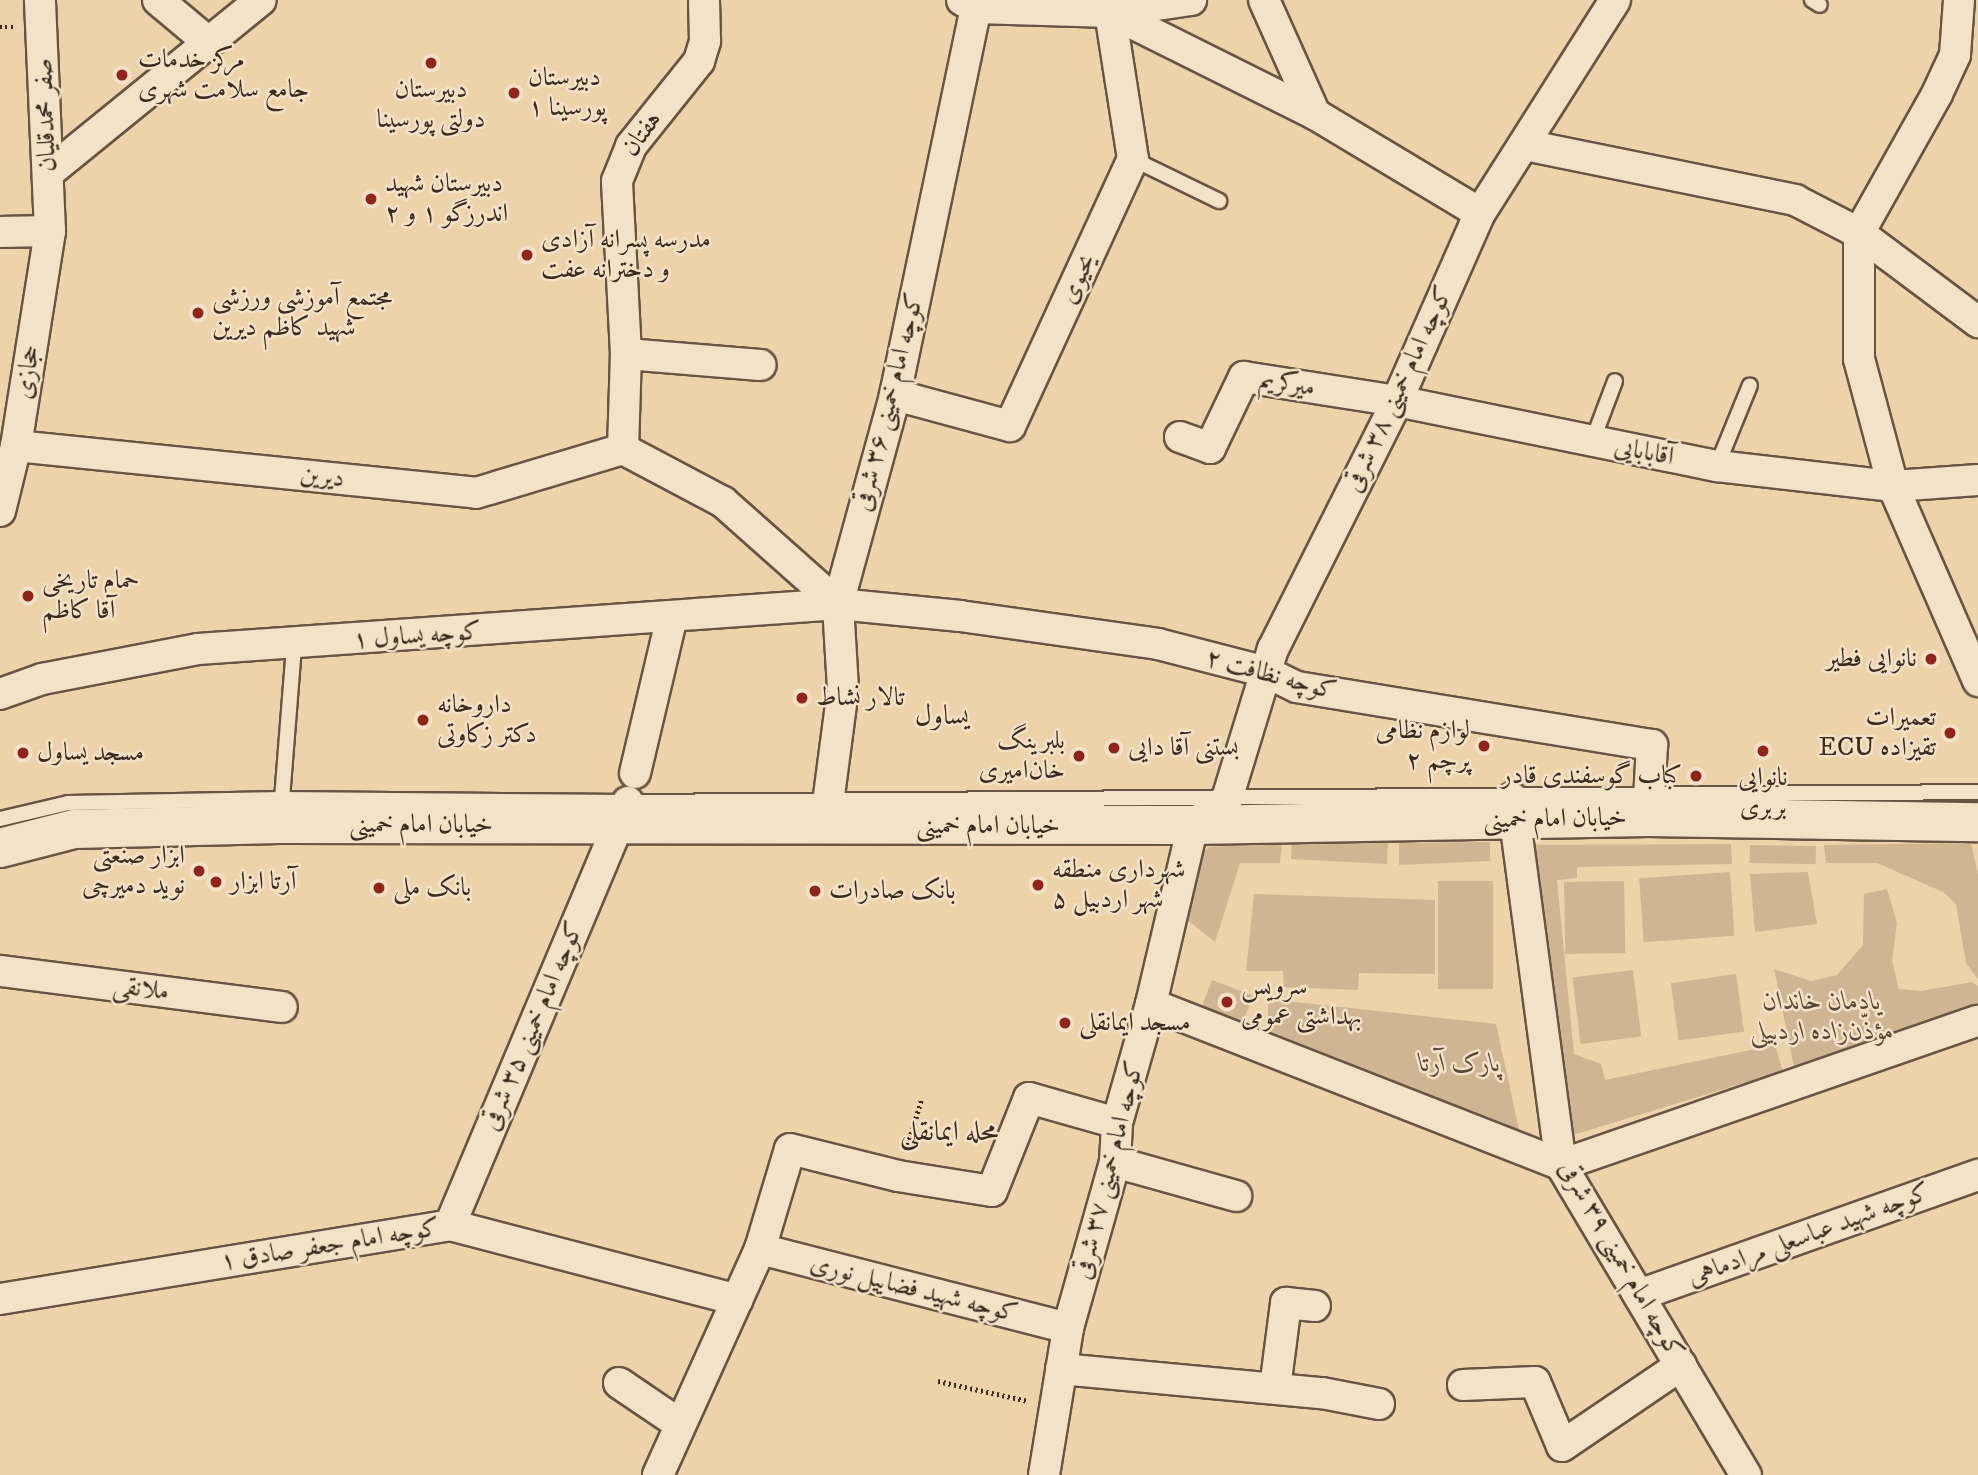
<!DOCTYPE html>
<html>
<head>
<meta charset="utf-8">
<style>
  body { margin:0 }
  #map { position:relative; width:1978px; height:1475px; overflow:hidden; background:#edd3aa; font-family:"IM FELL DW Pica",Amiri,serif }
  div>[style] { position:absolute }
  .green>* { inset:0; background:#cfb692; transform-origin:0 0 }
  .path>* { height:4.5px; margin-top:-2.25px; transform-origin:0; background:repeating-linear-gradient(90deg,#3b2a1f 0 2px,transparent 0 5.5px) }
  .roads { filter:drop-shadow(2px 0 #685442) drop-shadow(-2px 0 #685442) drop-shadow(0 2px #685442) drop-shadow(0 -2px #685442) }
  .lane>* { height:14px; margin:-7px; padding:0 7px; transform-origin:7px; border-radius:7px; background:#f3e2c8 }
  .street>* { height:30px; margin:-15px; padding:0 15px; transform-origin:15px; border-radius:15px; background:#f3e2c8 }
  .secondary>* { height:38px; margin:-19px; padding:0 19px; transform-origin:19px; border-radius:19px; background:#f3e2c8 }
  .dots>* { width:19px; height:19px; translate:-50% -50%; box-sizing:border-box; border:4px solid #f3e2c8; border-radius:50% }
  span { translate:-50% -50%; white-space:nowrap; text-align:center; line-height:1.15; -webkit-text-stroke:5px #f3e2c8; paint-order:stroke }
  .poi-label { font-size:26px; color:#3b2a1f }
  .left { translate:0 -50%; text-align:left }
  .right { translate:-100% -50%; text-align:right }
  .street-label { font-size:26px; color:#3b2a1f }
  .park-label { font-size:26px; color:#594636; font-style:italic }
  .neighbourhood-label { font-size:28px; color:#3b2a1f }
</style>
</head>
<body>
<div id="map">
  <div class="green">
    <i style="clip-path:polygon(1490px 842px,1490px 861px,1399px 865px,1399px 843px)"></i>
    <i style="clip-path:polygon(1282px 843px,1280px 863px,1240px 863px,1215px 942px,1184px 917px,1198px 859px,1209px 847px)"></i>
    <i style="left:1388px;top:843px;width:21px;height:96px;rotate:93deg"></i>
    <i style="clip-path:polygon(1971px 843px,1978px 875px,1978px 979px,1966px 963px,1956px 904px,1943px 892px,1877px 863px,1826px 863px,1824px 845px)"></i>
    <i style="clip-path:polygon(1731px 844px,1732px 864px,1577px 867px,1577px 878px,1557px 880px,1574px 1054px,1601px 1064px,1605px 1080px,1775px 1045px,1783px 1071px,1573px 1135px,1528px 845px)"></i>
    <i style="left:1750px;top:845px;width:66px;height:18px;rotate:1deg"></i>
    <i style="left:1730px;top:872px;width:64px;height:91px;rotate:86deg"></i>
    <i style="clip-path:polygon(1808px 872px,1817px 924px,1755px 932px,1750px 874px)"></i>
    <i style="left:1438px;top:881px;width:55px;height:108px"></i>
    <i style="left:1624px;top:881px;width:72px;height:60px;rotate:89deg"></i>
    <i style="clip-path:polygon(1887px 889px,1897px 923px,1892px 961px,1899px 989px,1921px 991px,1972px 982px,1978px 986px,1978px 1004px,1794px 1067px,1774px 969px,1811px 981px,1837px 975px,1863px 945px,1864px 894px)"></i>
    <i style="clip-path:polygon(1254px 894px,1435px 900px,1435px 974px,1359px 973px,1358px 990px,1284px 987px,1283px 971px,1246px 971px)"></i>
    <i style="left:1633px;top:970px;width:67px;height:61px;rotate:83deg"></i>
    <i style="left:1736px;top:974px;width:58px;height:66px;rotate:82deg"></i>
    <i style="left:1212px;top:980px;width:44px;height:29px;rotate:21deg"></i>
    <i style="clip-path:polygon(1268px 999px,1496px 1024px,1520px 1134px,1268px 1036px)"></i>
  </div>
  <div class="path">
    <i style="left:0;top:27px;width:13px"></i>
    <i style="left:906px;top:1150px;width:55px;rotate:-73.2deg"></i>
    <i style="left:938px;top:1381px;width:92px;rotate:12.5deg"></i>
  </div>
  <div class="roads">
    <div class="lane">
      <i style="left:1812px;top:0;width:9px;rotate:32deg"></i>
      <i style="left:1133px;top:159px;width:96px;rotate:26deg"></i>
      <i style="left:1592px;top:442px;width:65px;rotate:-69.3deg"></i>
      <i style="left:1717px;top:466px;width:87px;rotate:-67.8deg"></i>
      <i style="left:282px;top:799px;width:154px;rotate:-85.5deg"></i>
      <i style="left:0;top:819px;width:70px;rotate:-13.2deg"></i>
      <i style="left:68px;top:803px;width:214px;rotate:-1.1deg"></i>
      <i style="left:282px;top:799px;width:346px;rotate:0.5deg"></i>
      <i style="left:628px;top:802px;width:1350px;rotate:-0.42deg"></i>
    </div>
    <div class="street">
      <i style="left:158px;top:0;width:65px;rotate:40deg"></i>
      <i style="left:962px;top:0;width:16px;rotate:30deg"></i>
      <i style="left:976px;top:8px;width:134px;rotate:1.7deg"></i>
      <i style="left:1110px;top:12px;width:82px;rotate:-8.4deg"></i>
      <i style="left:1264px;top:0;width:125px;rotate:65.9deg"></i>
      <i style="left:1315px;top:114px;width:192px;rotate:31deg"></i>
      <i style="left:1959px;top:0;width:55px;rotate:94.2deg"></i>
      <i style="left:1955px;top:55px;width:43px;rotate:114.8deg"></i>
      <i style="left:1937px;top:94px;width:159px;rotate:119.3deg"></i>
      <i style="left:1859px;top:233px;width:126px;rotate:90deg"></i>
      <i style="left:1859px;top:359px;width:131px;rotate:75deg"></i>
      <i style="left:1893px;top:486px;width:213px;rotate:66.4deg"></i>
      <i style="left:1110px;top:12px;width:229px;rotate:26.5deg"></i>
      <i style="left:1525px;top:145px;width:276px;rotate:11.5deg"></i>
      <i style="left:1795px;top:200px;width:72px;rotate:27.3deg"></i>
      <i style="left:1859px;top:233px;width:149px;rotate:36.8deg"></i>
      <i style="left:48px;top:173px;width:274px;rotate:-39.1deg"></i>
      <i style="left:0;top:232px;width:50px;rotate:-1.1deg"></i>
      <i style="left:626px;top:354px;width:135px;rotate:4.7deg"></i>
      <i style="left:895px;top:395px;width:119px;rotate:15.1deg"></i>
      <i style="left:1010px;top:426px;width:294px;rotate:-65.3deg"></i>
      <i style="left:1133px;top:159px;width:149px;rotate:-98.9deg"></i>
      <i style="left:1180px;top:437px;width:32px;rotate:20deg"></i>
      <i style="left:1210px;top:448px;width:79px;rotate:-64.4deg"></i>
      <i style="left:1244px;top:377px;width:155px;rotate:8.9deg"></i>
      <i style="left:1397px;top:401px;width:327px;rotate:11.5deg"></i>
      <i style="left:1717px;top:466px;width:177px;rotate:6.5deg"></i>
      <i style="left:1893px;top:486px;width:85px;rotate:-4deg"></i>
      <i style="left:16px;top:446px;width:462px;rotate:5.8deg"></i>
      <i style="left:476px;top:493px;width:153px;rotate:-16.7deg"></i>
      <i style="left:623px;top:449px;width:95px;rotate:-88.2deg"></i>
      <i style="left:626px;top:354px;width:173px;rotate:-93deg"></i>
      <i style="left:617px;top:181px;width:38px;rotate:-68deg"></i>
      <i style="left:631px;top:146px;width:109px;rotate:-51.3deg"></i>
      <i style="left:699px;top:61px;width:21px;rotate:-73deg"></i>
      <i style="left:705px;top:41px;width:41px;rotate:-91.4deg"></i>
      <i style="left:623px;top:449px;width:113px;rotate:27.9deg"></i>
      <i style="left:723px;top:502px;width:154px;rotate:41.6deg"></i>
      <i style="left:0;top:511px;width:67px;rotate:-76.2deg"></i>
      <i style="left:16px;top:446px;width:218px;rotate:-81deg"></i>
      <i style="left:50px;top:231px;width:231px;rotate:-92.5deg"></i>
      <i style="left:0;top:694px;width:45px;rotate:-19.7deg"></i>
      <i style="left:42px;top:679px;width:159px;rotate:-10.9deg"></i>
      <i style="left:198px;top:649px;width:642px;rotate:-4.02deg"></i>
      <i style="left:838px;top:604px;width:123px;rotate:5.6deg"></i>
      <i style="left:960px;top:616px;width:200px;rotate:8deg"></i>
      <i style="left:1158px;top:644px;width:112px;rotate:14.5deg"></i>
      <i style="left:1266px;top:672px;width:34px;rotate:26deg"></i>
      <i style="left:1297px;top:687px;width:360px;rotate:9.3deg"></i>
      <i style="left:1652px;top:745px;width:72px;rotate:93.2deg"></i>
      <i style="left:635px;top:773px;width:160px;rotate:-76.7deg"></i>
      <i style="left:1512px;top:798px;width:370px;rotate:82.4deg"></i>
      <i style="left:1561px;top:1165px;width:361px;rotate:59.2deg"></i>
      <i style="left:825px;top:826px;width:138px;rotate:-82.5deg"></i>
      <i style="left:843px;top:689px;width:85px;rotate:-93.4deg"></i>
      <i style="left:838px;top:604px;width:217px;rotate:-74.7deg"></i>
      <i style="left:895px;top:395px;width:395px;rotate:-78.2deg"></i>
      <i style="left:0;top:971px;width:284px;rotate:7.3deg"></i>
      <i style="left:1151px;top:1004px;width:440px;rotate:21.4deg"></i>
      <i style="left:1561px;top:1165px;width:441px;rotate:-19.1deg"></i>
      <i style="left:1115px;top:1162px;width:126px;rotate:15.7deg"></i>
      <i style="left:450px;top:1225px;width:459px;rotate:-67.2deg"></i>
      <i style="left:760px;top:1249px;width:318px;rotate:14.4deg"></i>
      <i style="left:1639px;top:1295px;width:360px;rotate:-19.5deg"></i>
      <i style="left:0;top:1299px;width:456px;rotate:-9.3deg"></i>
      <i style="left:450px;top:1225px;width:297px;rotate:14.6deg"></i>
      <i style="left:1061px;top:1369px;width:262px;rotate:5.3deg"></i>
      <i style="left:1322px;top:1393px;width:58px;rotate:10.9deg"></i>
      <i style="left:619px;top:1383px;width:71px;rotate:34.1deg"></i>
      <i style="left:1463px;top:1385px;width:72px;rotate:-2.4deg"></i>
      <i style="left:1535px;top:1382px;width:69px;rotate:67.1deg"></i>
      <i style="left:1562px;top:1446px;width:144px;rotate:-34.2deg"></i>
      <i style="left:1275px;top:1388px;width:86px;rotate:-82.6deg"></i>
      <i style="left:1286px;top:1303px;width:29px;rotate:6deg"></i>
      <i style="left:658px;top:1475px;width:248px;rotate:-65.7deg"></i>
      <i style="left:760px;top:1249px;width:104px;rotate:-73.3deg"></i>
      <i style="left:790px;top:1149px;width:111px;rotate:14deg"></i>
      <i style="left:898px;top:1176px;width:95px;rotate:9.1deg"></i>
      <i style="left:992px;top:1191px;width:100px;rotate:-68.3deg"></i>
      <i style="left:1029px;top:1098px;width:91px;rotate:15.9deg"></i>
      <i style="left:1044px;top:1475px;width:149px;rotate:-80.7deg"></i>
      <i style="left:1068px;top:1328px;width:173px;rotate:-74.2deg"></i>
      <i style="left:1115px;top:1162px;width:39px;rotate:-87deg"></i>
      <i style="left:1117px;top:1123px;width:124px;rotate:-74.1deg"></i>
      <i style="left:1151px;top:1004px;width:184px;rotate:-76.8deg"></i>
      <i style="left:1193px;top:825px;width:43px;rotate:-37.4deg"></i>
      <i style="left:1227px;top:799px;width:157px;rotate:-73deg"></i>
      <i style="left:1273px;top:649px;width:277px;rotate:-63.4deg"></i>
      <i style="left:1397px;top:401px;width:206px;rotate:-66.2deg"></i>
      <i style="left:1480px;top:213px;width:252px;rotate:-57.6deg"></i>
    </div>
    <div class="secondary">
      <i style="left:0;top:848px;width:76px;rotate:-14.4deg"></i>
      <i style="left:74px;top:829px;width:205px;rotate:-1.4deg"></i>
      <i style="left:279px;top:824px;width:914px;rotate:0.06deg"></i>
      <i style="left:1193px;top:825px;width:455px;rotate:-1deg"></i>
      <i style="left:1648px;top:817px;width:330px;rotate:0.9deg"></i>
    </div>
  </div>
  <div class="dots">
    <i style="left:431px;top:63px;background:#8f2418"></i>
    <i style="left:122px;top:75px;background:#8f2418"></i>
    <i style="left:514px;top:93px;background:#8f2418"></i>
    <i style="left:371px;top:199px;background:#8f2418"></i>
    <i style="left:527px;top:255px;background:#8f2418"></i>
    <i style="left:198px;top:313px;background:#8f2418"></i>
    <i style="left:28px;top:596px;background:#8f2418"></i>
    <i style="left:1931px;top:659px;background:#8f2418"></i>
    <i style="left:802px;top:698px;background:#8f2418"></i>
    <i style="left:423px;top:720px;background:#8f2418"></i>
    <i style="left:1950px;top:733px;background:#8f2418"></i>
    <i style="left:1484px;top:746px;background:#8f2418"></i>
    <i style="left:1114px;top:748px;background:#8f2418"></i>
    <i style="left:1763px;top:751px;background:#8f2418"></i>
    <i style="left:23px;top:753px;background:#8f2418"></i>
    <i style="left:1079px;top:756px;background:#8f2418"></i>
    <i style="left:1696px;top:776px;background:#8f2418"></i>
    <i style="left:199px;top:871px;background:#8f2418"></i>
    <i style="left:216px;top:882px;background:#8f2418"></i>
    <i style="left:1038px;top:885px;background:#8f2418"></i>
    <i style="left:379px;top:888px;background:#8f2418"></i>
    <i style="left:815px;top:891px;background:#8f2418"></i>
    <i style="left:1227px;top:1002px;background:#8f2418"></i>
    <i style="left:1065px;top:1023px;background:#8f2418"></i>
  </div>
  <div class="poi-label">
    <span class="left" style="left:138px;top:75px">مرکز خدمات<br>جامع سلامت شهری</span>
    <span class="left" style="left:528px;top:93px">دبیرستان<br>پورسینا ۱</span>
    <span style="left:431px;top:105px">دبیرستان<br>دولتی پورسینا</span>
    <span class="left" style="left:385px;top:199px">دبیرستان شهید<br>اندرزگو ۱ و ۲</span>
    <span class="left" style="left:541px;top:255px">مدرسه پسرانه آزادی<br>و دخترانه عفت</span>
    <span class="left" style="left:212px;top:313px">مجتمع آموزشی ورزشی<br>شهید کاظم دیرین</span>
    <span class="left" style="left:42px;top:596px">حمام تاریخی<br>آقا کاظم</span>
    <span class="right" style="left:1917px;top:659px">نانوایی فطیر</span>
    <span class="left" style="left:816px;top:698px">تالار نشاط</span>
    <span class="left" style="left:437px;top:720px">داروخانه<br>دکتر زکاوتی</span>
    <span class="right" style="left:1936px;top:733px">تعمیرات<br>ECU تقیزاده</span>
    <span class="right" style="left:1470px;top:746px">لوازم نظامی<br>پرچم ۲</span>
    <span class="right" style="left:1065px;top:756px">بلبرینگ<br>خان‌امیری</span>
    <span class="left" style="left:1128px;top:748px">بستنی آقا دایی</span>
    <span class="left" style="left:37px;top:753px">مسجد یساول</span>
    <span class="right" style="left:1682px;top:776px">کباب گوسفندی قادر</span>
    <span style="left:1763px;top:793px">نانوایی<br>بربری</span>
    <span class="right" style="left:185px;top:871px">ابزار صنعتی<br>نوید دمیرچی</span>
    <span class="left" style="left:1052px;top:885px">شهرداری منطقه<br>۵ شهر اردبیل</span>
    <span class="left" style="left:230px;top:882px">آرتا ابزار</span>
    <span class="left" style="left:393px;top:888px">بانک ملی</span>
    <span class="left" style="left:829px;top:891px">بانک صادرات</span>
    <span class="left" style="left:1241px;top:1002px">سرویس<br>بهداشتی عمومی</span>
    <span class="left" style="left:1079px;top:1023px">مسجد ایمانقلی</span>
  </div>
  <div class="street-label">
    <span style="left:46px;top:115px;rotate:-92deg">صفر محمدقلیان</span>
    <span style="left:642px;top:134px;rotate:-54deg">هفتان</span>
    <span style="left:1078px;top:279px;rotate:-65deg">یحیوی</span>
    <span style="left:28px;top:372px;rotate:-81deg">حجازی</span>
    <span style="left:1287px;top:384px;rotate:9deg">میرکریم</span>
    <span style="left:1399px;top:389px;rotate:-65deg">کوچه امام خمینی ۳۸ شرقی</span>
    <span style="left:889px;top:402px;rotate:-76deg">کوچه امام خمینی ۳۶ شرقی</span>
    <span style="left:1644px;top:452px;rotate:11deg">آقابابایی</span>
    <span style="left:322px;top:477px;rotate:6deg">دیرین</span>
    <span style="left:417px;top:636px;rotate:-4deg">کوچه یساول ۱</span>
    <span style="left:1271px;top:675px;rotate:15deg">کوچه نظافت ۲</span>
    <span style="left:1555px;top:819px;rotate:-1deg">خیابان امام خمینی</span>
    <span style="left:421px;top:825px">خیابان امام خمینی</span>
    <span style="left:988px;top:826px">خیابان امام خمینی</span>
    <span style="left:141px;top:989px;rotate:7deg">ملانقی</span>
    <span style="left:533px;top:1026px;rotate:-67deg">کوچه امام خمینی ۳۵ شرقی</span>
    <span style="left:1109px;top:1170px;rotate:-76deg">کوچه امام خمینی ۳۷ شرقی</span>
    <span style="left:1809px;top:1235px;rotate:-20deg">کوچه شهید عباسعلی مرادماهی</span>
    <span style="left:330px;top:1245px;rotate:-9deg">کوچه امام جعفر صادق ۱</span>
    <span style="left:1621px;top:1260px;rotate:60deg">کوچه امام خمینی ۳۹ شرقی</span>
    <span style="left:914px;top:1289px;rotate:14deg">کوچه شهید فضاییل نوری</span>
  </div>
  <div class="park-label">
    <span style="left:1822px;top:1017px">یادمان خاندان<br>مؤذّن‌زاده اردبیلی</span>
    <span style="left:1460px;top:1064px">پارک آرتا</span>
  </div>
  <div class="neighbourhood-label">
    <span style="left:942px;top:716px">یساول</span>
    <span style="left:949px;top:1132px">محله ایمانقلی</span>
  </div>
</div>
</body>
</html>
